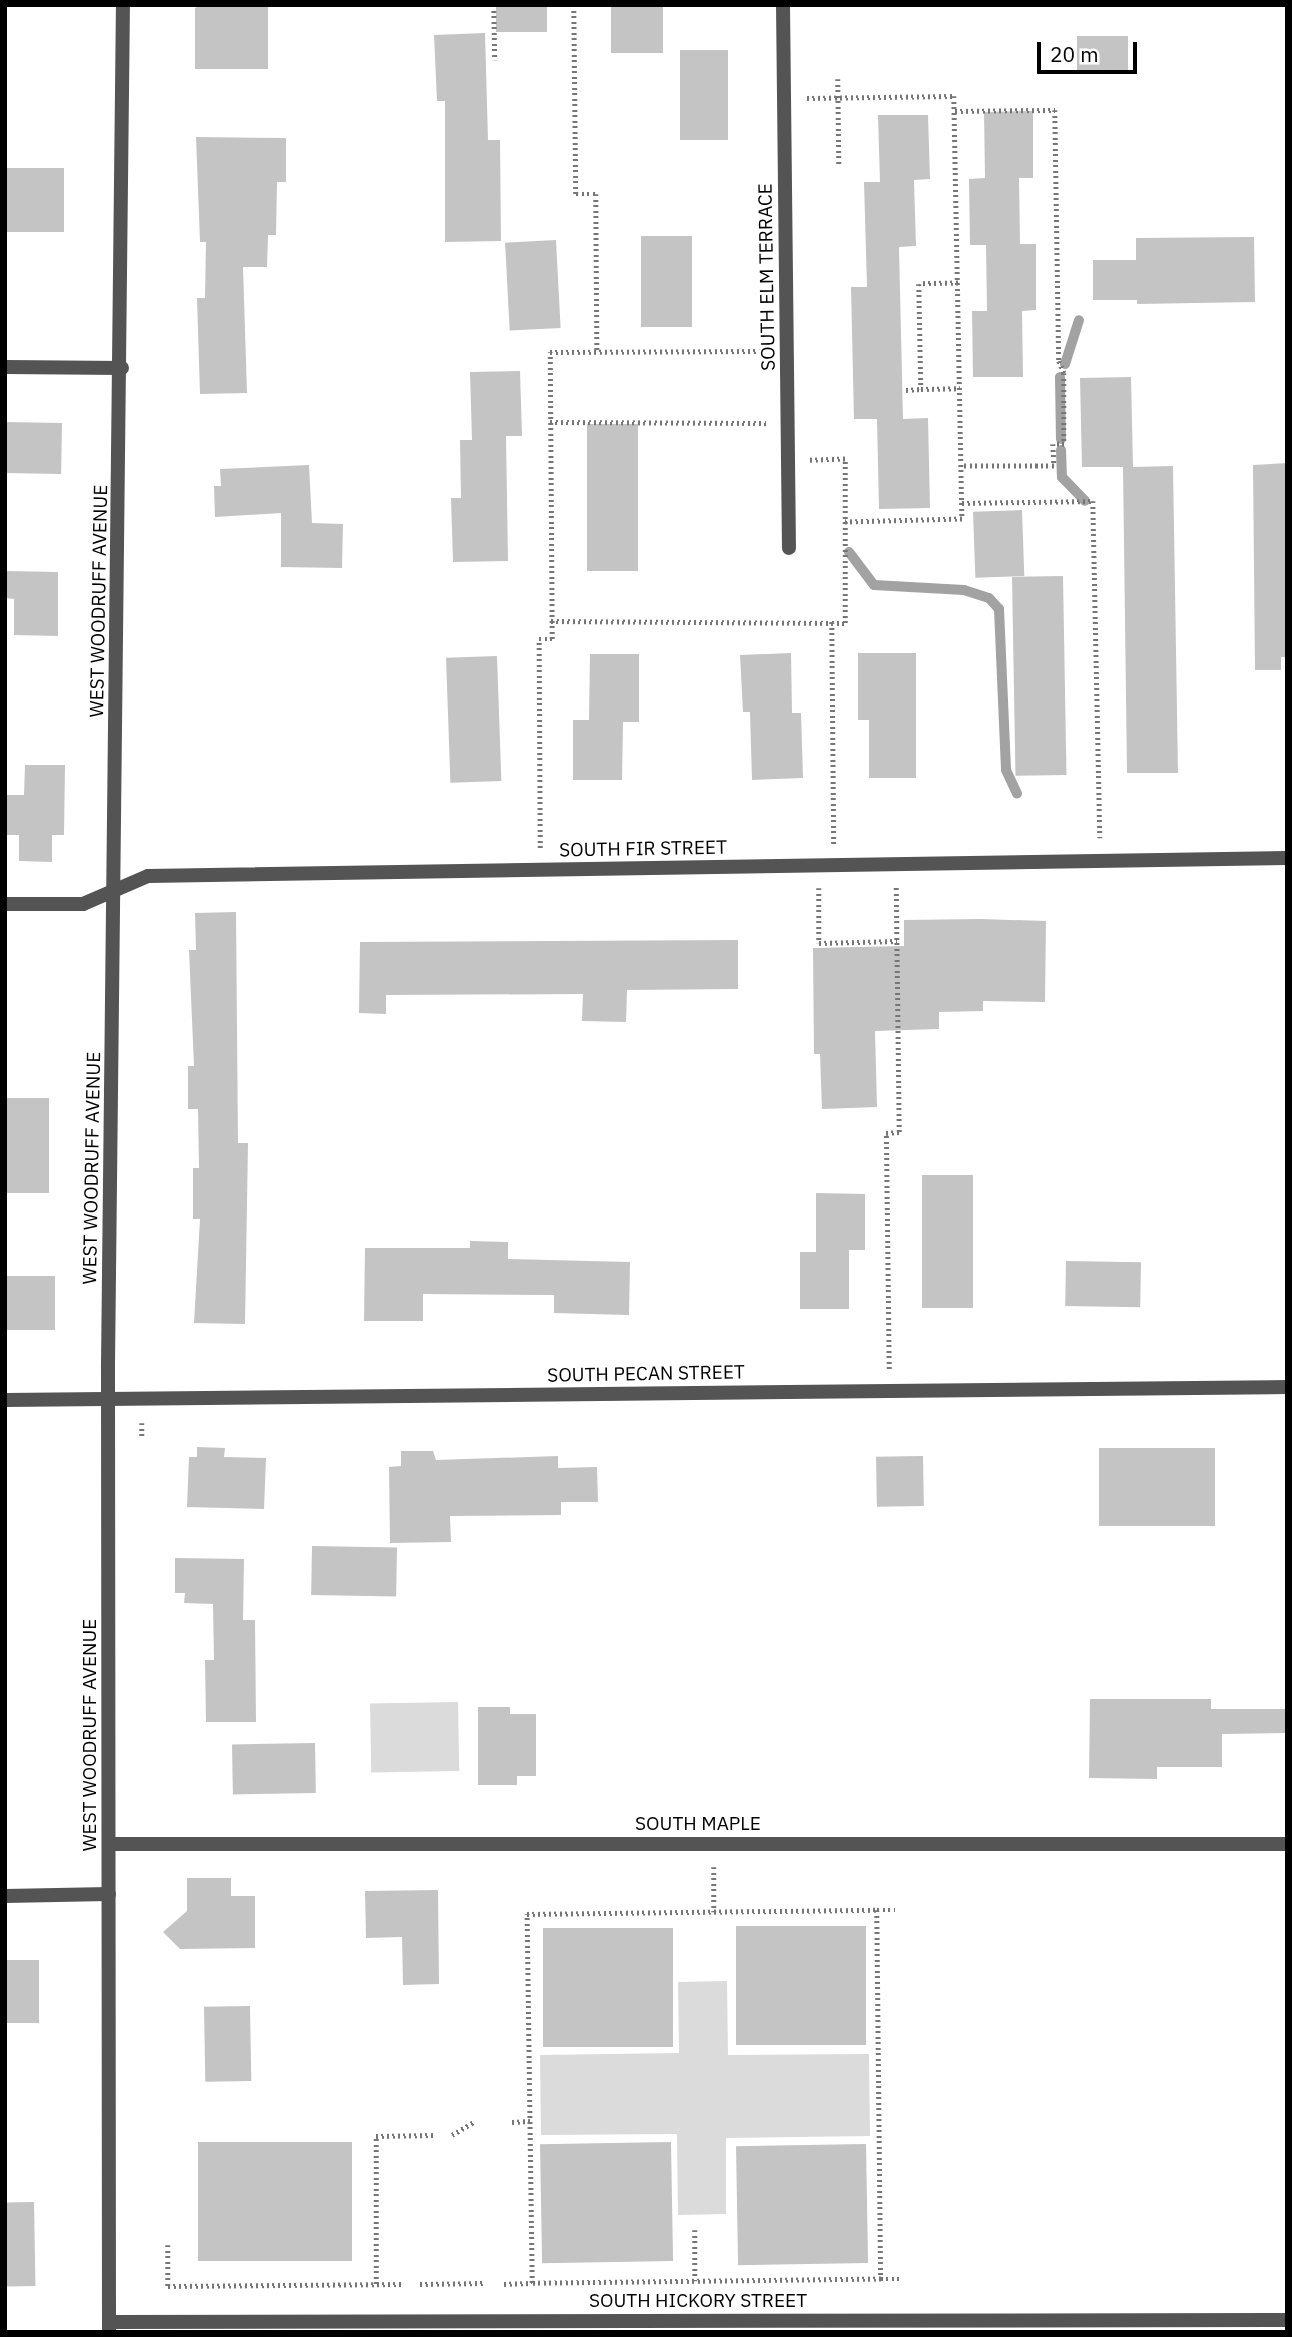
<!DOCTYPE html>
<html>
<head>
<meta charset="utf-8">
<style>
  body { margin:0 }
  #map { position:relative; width:1292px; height:2337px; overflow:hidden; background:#fff; font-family:"IBM Plex Sans",sans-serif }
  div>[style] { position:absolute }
  .green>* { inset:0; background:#dbdbdb; transform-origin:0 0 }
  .stream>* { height:10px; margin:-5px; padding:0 5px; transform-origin:5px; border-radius:5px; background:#a2a2a2 }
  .building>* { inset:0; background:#c4c4c4; transform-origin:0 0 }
  .path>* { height:4.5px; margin-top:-2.25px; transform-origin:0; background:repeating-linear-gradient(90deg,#767676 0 2px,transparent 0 5.5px) }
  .street>* { height:14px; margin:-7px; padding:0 7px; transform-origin:7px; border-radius:7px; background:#545454 }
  span { translate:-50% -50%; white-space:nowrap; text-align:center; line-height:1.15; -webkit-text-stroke:5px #fff; paint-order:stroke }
  .street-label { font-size:19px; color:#000 }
  .frame { position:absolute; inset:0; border:7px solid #000; pointer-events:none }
  .scale { position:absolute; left:1037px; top:42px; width:100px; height:32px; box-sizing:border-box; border:4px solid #000; border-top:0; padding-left:9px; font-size:21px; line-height:24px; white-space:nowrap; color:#000; -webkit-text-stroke:5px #fff; paint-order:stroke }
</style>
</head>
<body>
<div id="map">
  <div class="green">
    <i style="left:458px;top:1702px;width:69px;height:88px;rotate:89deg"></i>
    <i style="clip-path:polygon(727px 1981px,728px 2055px,869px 2054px,870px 2136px,726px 2138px,726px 2214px,678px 2215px,677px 2134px,541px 2135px,540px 2055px,679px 2053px,678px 1982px)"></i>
  </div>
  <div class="stream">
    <i style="left:1065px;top:364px;width:46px;rotate:-72.3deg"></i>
    <i style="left:1060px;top:377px;width:62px;rotate:89.1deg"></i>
    <i style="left:1061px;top:450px;width:27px;rotate:88deg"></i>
    <i style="left:1062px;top:477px;width:33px;rotate:46deg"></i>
    <i style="left:849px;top:552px;width:41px;rotate:52.9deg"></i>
    <i style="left:874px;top:585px;width:90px;rotate:3.2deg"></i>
    <i style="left:964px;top:590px;width:26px;rotate:18deg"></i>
    <i style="left:989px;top:598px;width:15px;rotate:48deg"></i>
    <i style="left:999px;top:609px;width:161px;rotate:87.5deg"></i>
    <i style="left:1006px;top:770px;width:26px;rotate:65deg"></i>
  </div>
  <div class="building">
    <i style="clip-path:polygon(201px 5px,268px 7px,268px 69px,195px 69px,195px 8px)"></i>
    <i style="left:496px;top:5px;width:51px;height:27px"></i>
    <i style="left:611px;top:5px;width:52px;height:48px"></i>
    <i style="clip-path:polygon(485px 33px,488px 140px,500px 140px,501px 241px,445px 242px,445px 101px,437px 101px,434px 35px)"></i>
    <i style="left:1077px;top:36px;width:51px;height:38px"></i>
    <i style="left:680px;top:50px;width:48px;height:90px"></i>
    <i style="clip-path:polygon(1033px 111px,1033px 178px,1019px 178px,1020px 244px,1036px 244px,1036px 310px,1022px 311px,1023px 377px,973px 377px,972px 311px,987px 311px,986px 245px,970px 245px,969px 179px,985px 178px,984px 112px)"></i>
    <i style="clip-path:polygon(878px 115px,928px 115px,930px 179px,914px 180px,916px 246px,899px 247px,903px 419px,928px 418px,930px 508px,879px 509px,877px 419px,854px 419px,851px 287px,867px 287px,864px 182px,880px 182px)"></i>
    <i style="clip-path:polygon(196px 137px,286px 138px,286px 182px,277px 182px,276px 235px,268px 235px,267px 267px,243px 267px,247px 393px,200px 394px,197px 298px,205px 298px,206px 242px,200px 242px)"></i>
    <i style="left:7px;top:168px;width:57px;height:64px"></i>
    <i style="left:641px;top:236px;width:51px;height:91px"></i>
    <i style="clip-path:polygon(1254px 237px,1255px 302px,1137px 304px,1137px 300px,1093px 300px,1093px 260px,1136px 260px,1136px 238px)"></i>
    <i style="left:556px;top:240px;width:88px;height:51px;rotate:87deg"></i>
    <i style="clip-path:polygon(520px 371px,522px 436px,506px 436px,508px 561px,453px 562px,451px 498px,461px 498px,460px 440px,472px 440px,470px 372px)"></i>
    <i style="clip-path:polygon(1131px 377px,1133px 467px,1173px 466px,1178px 773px,1127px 773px,1123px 467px,1082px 467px,1080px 378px)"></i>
    <i style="left:5px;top:422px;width:57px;height:51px;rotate:1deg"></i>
    <i style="left:587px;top:424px;width:51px;height:147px"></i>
    <i style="clip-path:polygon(1287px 463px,1287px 657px,1281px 657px,1281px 670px,1255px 670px,1253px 465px)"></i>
    <i style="clip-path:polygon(309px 465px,312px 523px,343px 524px,342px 568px,281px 567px,281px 513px,215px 517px,214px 486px,221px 486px,220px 469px)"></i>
    <i style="left:1022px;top:510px;width:66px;height:49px;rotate:88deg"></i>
    <i style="clip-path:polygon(5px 571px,58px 572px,58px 636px,14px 635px,14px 599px,5px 598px)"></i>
    <i style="left:1063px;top:576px;width:199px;height:51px;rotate:89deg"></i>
    <i style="clip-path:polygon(791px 653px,792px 713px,801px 713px,803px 778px,752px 780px,750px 712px,743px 712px,740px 655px)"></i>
    <i style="clip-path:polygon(858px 653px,916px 653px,916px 778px,869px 778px,869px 720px,858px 720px)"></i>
    <i style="clip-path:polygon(590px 654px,639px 654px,639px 722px,623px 722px,622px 780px,573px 780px,573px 720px,589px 720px)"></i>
    <i style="left:497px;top:656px;width:125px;height:51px;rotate:88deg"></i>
    <i style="clip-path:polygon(25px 765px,65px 765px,64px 835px,52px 835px,52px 862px,19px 861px,19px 835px,5px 835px,6px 795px,24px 795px)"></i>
    <i style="clip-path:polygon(236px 912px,238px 1143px,248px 1143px,245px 1324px,194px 1323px,200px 1219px,193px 1219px,193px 1168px,199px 1168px,198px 1109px,188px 1109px,188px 1066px,194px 1066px,189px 950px,196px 950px,195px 913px)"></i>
    <i style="clip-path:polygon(981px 919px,1046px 921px,1045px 1002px,983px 1001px,983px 1011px,939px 1012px,939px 1029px,875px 1031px,877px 1107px,822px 1109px,820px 1054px,814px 1054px,813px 948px,904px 946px,904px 920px)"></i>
    <i style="clip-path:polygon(738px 940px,738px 989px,627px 990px,626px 1022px,582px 1021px,583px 994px,386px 995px,386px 1014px,359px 1013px,360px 942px)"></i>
    <i style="left:5px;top:1098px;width:44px;height:95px"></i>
    <i style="left:973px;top:1175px;width:133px;height:51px;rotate:90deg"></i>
    <i style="clip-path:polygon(816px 1193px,865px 1194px,865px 1250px,849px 1250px,849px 1309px,800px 1309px,800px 1252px,816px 1252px)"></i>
    <i style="clip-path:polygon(470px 1241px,508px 1242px,508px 1259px,630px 1262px,629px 1315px,554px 1313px,554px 1295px,423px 1294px,423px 1321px,364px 1321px,365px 1248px,470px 1248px)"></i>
    <i style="left:1066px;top:1261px;width:75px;height:45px;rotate:1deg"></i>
    <i style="left:5px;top:1276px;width:50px;height:54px"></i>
    <i style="clip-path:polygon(197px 1447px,225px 1448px,224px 1457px,266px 1458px,264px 1509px,187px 1507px,189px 1457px,197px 1457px)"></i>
    <i style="left:1099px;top:1448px;width:116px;height:78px"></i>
    <i style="clip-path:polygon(401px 1451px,433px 1451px,436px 1460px,558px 1456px,558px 1468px,597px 1467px,598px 1502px,561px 1502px,561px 1515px,450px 1516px,451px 1542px,390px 1543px,389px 1467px,401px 1466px)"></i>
    <i style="left:923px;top:1456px;width:50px;height:47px;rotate:89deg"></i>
    <i style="left:312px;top:1546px;width:85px;height:49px;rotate:1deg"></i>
    <i style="clip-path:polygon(175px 1558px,244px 1559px,243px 1620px,255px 1620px,256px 1722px,206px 1722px,205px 1660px,214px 1660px,213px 1604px,184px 1603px,185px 1593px,175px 1593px)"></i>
    <i style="clip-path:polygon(1090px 1699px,1211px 1699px,1211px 1709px,1287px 1709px,1287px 1733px,1222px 1734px,1222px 1767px,1157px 1767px,1157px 1779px,1089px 1778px)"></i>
    <i style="clip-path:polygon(478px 1707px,510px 1707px,510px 1714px,536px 1714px,536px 1776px,517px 1776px,517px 1785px,478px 1785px)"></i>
    <i style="left:315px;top:1743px;width:50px;height:83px;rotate:89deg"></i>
    <i style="clip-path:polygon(187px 1878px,231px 1878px,231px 1896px,255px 1896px,255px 1948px,180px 1949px,163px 1932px,187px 1911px)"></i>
    <i style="clip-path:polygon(438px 1890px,439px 1984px,403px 1985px,402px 1937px,366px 1938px,365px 1891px)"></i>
    <i style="left:736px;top:1926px;width:130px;height:119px"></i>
    <i style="left:673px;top:1928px;width:119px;height:130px;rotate:90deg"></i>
    <i style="left:5px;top:1960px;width:34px;height:63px"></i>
    <i style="left:250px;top:2006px;width:75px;height:46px;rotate:89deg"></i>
    <i style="left:352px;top:2142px;width:119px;height:154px;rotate:90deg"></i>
    <i style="left:671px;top:2142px;width:119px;height:131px;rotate:89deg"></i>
    <i style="left:866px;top:2144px;width:119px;height:130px;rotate:89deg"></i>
    <i style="left:34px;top:2202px;width:84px;height:29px;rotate:89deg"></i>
  </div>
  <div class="path">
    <i style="left:494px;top:5px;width:55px;rotate:89deg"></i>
    <i style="left:574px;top:5px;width:189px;rotate:89.4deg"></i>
    <i style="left:576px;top:194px;width:20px"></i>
    <i style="left:596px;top:194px;width:158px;rotate:89.6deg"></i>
    <i style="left:838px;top:79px;width:85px;rotate:89.3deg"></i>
    <i style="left:807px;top:98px;width:147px;rotate:-0.8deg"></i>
    <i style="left:954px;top:96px;width:423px;rotate:88.9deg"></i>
    <i style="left:962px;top:519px;width:117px;rotate:178.5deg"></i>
    <i style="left:955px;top:111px;width:100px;rotate:-0.6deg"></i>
    <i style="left:1055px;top:110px;width:251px;rotate:89.1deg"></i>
    <i style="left:1059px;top:361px;width:13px;rotate:67deg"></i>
    <i style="left:1064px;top:373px;width:71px;rotate:90deg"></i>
    <i style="left:1064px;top:444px;width:11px;rotate:180deg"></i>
    <i style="left:1053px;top:444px;width:22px;rotate:87deg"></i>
    <i style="left:1054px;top:466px;width:93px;rotate:180deg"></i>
    <i style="left:958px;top:283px;width:39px;rotate:179deg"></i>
    <i style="left:919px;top:284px;width:105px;rotate:88.9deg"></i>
    <i style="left:921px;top:389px;width:39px;rotate:-1deg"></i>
    <i style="left:906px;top:390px;width:15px;rotate:-4deg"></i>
    <i style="left:550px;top:422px;width:216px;rotate:0.3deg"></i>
    <i style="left:962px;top:503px;width:131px;rotate:-0.9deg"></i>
    <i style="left:1093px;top:501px;width:337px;rotate:88.8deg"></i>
    <i style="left:551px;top:621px;width:294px;rotate:0.4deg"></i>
    <i style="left:845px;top:623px;width:164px;rotate:-90deg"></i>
    <i style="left:845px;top:459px;width:35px;rotate:178deg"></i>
    <i style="left:832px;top:622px;width:222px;rotate:89.5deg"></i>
    <i style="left:540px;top:848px;width:209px;rotate:-90.3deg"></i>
    <i style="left:539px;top:639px;width:13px"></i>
    <i style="left:552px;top:639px;width:287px;rotate:-90.4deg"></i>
    <i style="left:550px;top:352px;width:214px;rotate:-0.3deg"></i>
    <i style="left:819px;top:888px;width:55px;rotate:90deg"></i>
    <i style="left:819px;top:943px;width:78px;rotate:-1.5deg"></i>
    <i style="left:889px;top:1369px;width:236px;rotate:-90.7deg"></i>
    <i style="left:886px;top:1133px;width:13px;rotate:-4deg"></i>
    <i style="left:899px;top:1132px;width:246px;rotate:-90.7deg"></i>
    <i style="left:142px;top:1423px;width:13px;rotate:90deg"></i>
    <i style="left:714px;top:1867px;width:45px;rotate:90deg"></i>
    <i style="left:877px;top:1910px;width:369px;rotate:89.4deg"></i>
    <i style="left:881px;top:2279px;width:349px;rotate:179.3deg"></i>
    <i style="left:532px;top:2283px;width:369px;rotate:-90.8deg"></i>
    <i style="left:527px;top:1914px;width:350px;rotate:-0.7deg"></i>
    <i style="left:877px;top:1910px;width:18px"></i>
    <i style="left:512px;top:2122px;width:18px;rotate:-3deg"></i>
    <i style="left:452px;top:2135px;width:26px;rotate:-31deg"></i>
    <i style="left:695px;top:2230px;width:51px;rotate:90deg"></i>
    <i style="left:168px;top:2245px;width:41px;rotate:90deg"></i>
    <i style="left:168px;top:2286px;width:236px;rotate:-0.5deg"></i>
    <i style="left:881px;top:2279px;width:21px"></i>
    <i style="left:376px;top:2284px;width:148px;rotate:-90deg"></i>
    <i style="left:376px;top:2136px;width:60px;rotate:-1deg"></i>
    <i style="left:420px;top:2284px;width:66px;rotate:-0.9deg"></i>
    <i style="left:504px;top:2284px;width:28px;rotate:-2deg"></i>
  </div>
  <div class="street">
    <i style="left:783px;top:5px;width:543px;rotate:89.37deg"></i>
    <i style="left:5px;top:367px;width:117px;rotate:0.5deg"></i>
    <i style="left:5px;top:904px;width:78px"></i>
    <i style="left:83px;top:904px;width:71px;rotate:-23.3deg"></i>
    <i style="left:148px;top:876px;width:1139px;rotate:-0.91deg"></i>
    <i style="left:5px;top:1400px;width:1282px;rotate:-0.58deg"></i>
    <i style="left:109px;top:1844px;width:1178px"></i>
    <i style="left:5px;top:1896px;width:104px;rotate:-1.1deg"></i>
    <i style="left:109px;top:2322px;width:1178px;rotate:-0.1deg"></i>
    <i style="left:109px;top:2332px;width:968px;rotate:-90.06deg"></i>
    <i style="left:108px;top:1364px;width:1359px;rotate:-89.37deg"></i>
  </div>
  <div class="street-label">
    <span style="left:767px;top:277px;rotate:-91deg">SOUTH ELM TERRACE</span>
    <span style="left:99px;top:601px;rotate:-89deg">WEST WOODRUFF AVENUE</span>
    <span style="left:643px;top:849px;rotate:-1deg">SOUTH FIR STREET</span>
    <span style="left:92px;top:1168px;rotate:-89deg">WEST WOODRUFF AVENUE</span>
    <span style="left:646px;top:1374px;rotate:-1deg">SOUTH PECAN STREET</span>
    <span style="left:90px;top:1735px;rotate:-90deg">WEST WOODRUFF AVENUE</span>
    <span style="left:698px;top:1824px">SOUTH MAPLE</span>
    <span style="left:698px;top:2301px">SOUTH HICKORY STREET</span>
  </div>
  <div class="frame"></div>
  <div class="scale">20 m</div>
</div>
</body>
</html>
